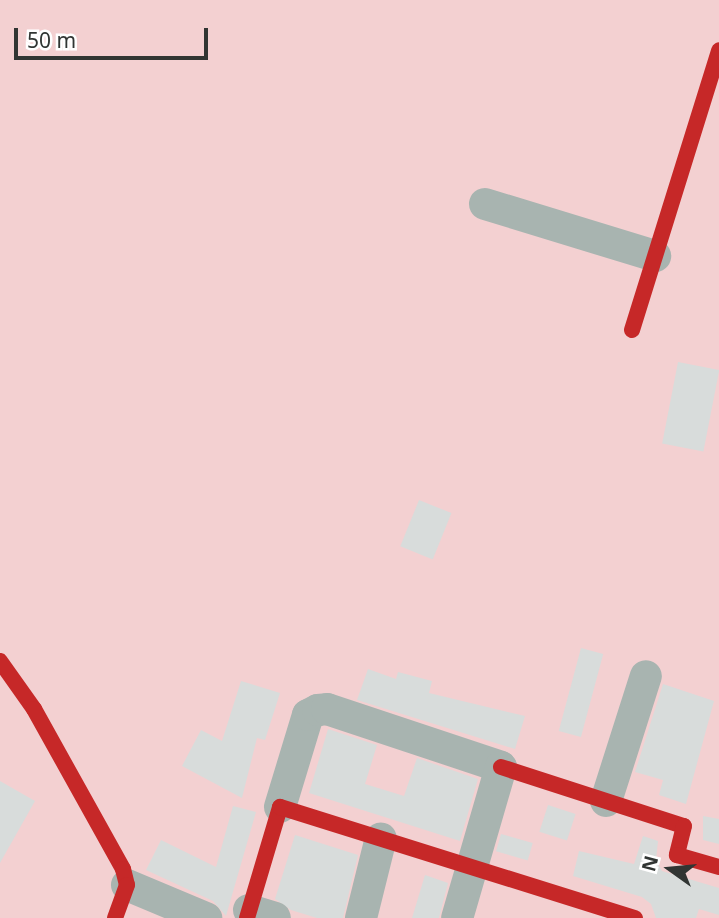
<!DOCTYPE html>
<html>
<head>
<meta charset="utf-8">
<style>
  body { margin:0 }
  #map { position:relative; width:719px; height:918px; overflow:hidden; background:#f1f7f5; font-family:"Noto Sans",sans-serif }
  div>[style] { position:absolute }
  .green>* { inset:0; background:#f3d0d1; transform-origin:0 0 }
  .building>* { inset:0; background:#d8dcdb; transform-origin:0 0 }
  .street>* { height:32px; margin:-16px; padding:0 16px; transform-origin:16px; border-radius:16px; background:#a8b4b0 }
  .jam>* { height:16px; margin:-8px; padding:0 8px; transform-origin:8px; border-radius:8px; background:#c62828 }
  span { translate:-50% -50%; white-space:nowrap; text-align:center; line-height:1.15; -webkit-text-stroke:7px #fff; paint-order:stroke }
  .north { position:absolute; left:635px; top:834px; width:70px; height:70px; -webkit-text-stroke:5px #fff; paint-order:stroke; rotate:285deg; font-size:19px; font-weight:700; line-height:28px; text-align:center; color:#313533 }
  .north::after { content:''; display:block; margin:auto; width:24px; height:32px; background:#313533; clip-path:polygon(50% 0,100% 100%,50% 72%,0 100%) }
  .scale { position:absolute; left:14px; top:28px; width:194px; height:32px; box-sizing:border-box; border:4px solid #313533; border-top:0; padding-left:9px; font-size:21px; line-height:24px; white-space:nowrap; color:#313533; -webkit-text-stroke:5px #fff; paint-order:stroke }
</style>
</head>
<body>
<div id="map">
  <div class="green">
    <i style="left:0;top:0;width:719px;height:918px"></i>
  </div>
  <div class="building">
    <i style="left:678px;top:362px;width:42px;height:83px;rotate:11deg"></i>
    <i style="left:419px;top:500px;width:35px;height:50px;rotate:22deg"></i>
    <i style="left:581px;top:648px;width:23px;height:86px;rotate:15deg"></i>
    <i style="clip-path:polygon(368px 669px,396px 679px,398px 672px,432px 681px,429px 693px,525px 716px,515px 749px,357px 700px)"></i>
    <i style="clip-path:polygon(241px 681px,280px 693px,265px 740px,257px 738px,242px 798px,182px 766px,201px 730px,222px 741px)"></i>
    <i style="clip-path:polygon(663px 684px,714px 701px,686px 804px,659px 795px,663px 780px,635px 772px)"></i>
    <i style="clip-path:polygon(328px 729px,377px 745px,365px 784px,404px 796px,417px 758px,478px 779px,460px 841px,309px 793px)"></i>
    <i style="clip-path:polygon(0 781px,35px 801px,0 863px)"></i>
    <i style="left:548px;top:805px;width:29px;height:28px;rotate:18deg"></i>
    <i style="clip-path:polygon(233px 806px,256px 812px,226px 916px,213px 901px,146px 870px,161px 840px,216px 867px)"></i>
    <i style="clip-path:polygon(703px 816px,719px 819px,719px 844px,703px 840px)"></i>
    <i style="left:501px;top:834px;width:33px;height:18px;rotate:16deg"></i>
    <i style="clip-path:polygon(295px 835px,358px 855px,343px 918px,317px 918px,291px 910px,275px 899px)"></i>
    <i style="clip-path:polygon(643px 836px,658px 841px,656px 860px,662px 871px,719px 888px,719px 915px,699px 909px,696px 918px,656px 918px,651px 904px,642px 897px,573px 876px,579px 851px,634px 864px)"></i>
    <i style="clip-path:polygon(425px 875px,448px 883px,439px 918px,412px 918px)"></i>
  </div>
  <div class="street">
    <i style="left:485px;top:204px;width:178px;rotate:17deg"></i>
    <i style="left:606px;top:801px;width:131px;rotate:-72.3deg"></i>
    <i style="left:280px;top:807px;width:96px;rotate:-73.1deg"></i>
    <i style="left:308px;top:715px;width:11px;rotate:-27deg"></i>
    <i style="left:318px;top:710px;width:9px;rotate:-6deg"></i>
    <i style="left:327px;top:709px;width:183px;rotate:18.4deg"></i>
    <i style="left:501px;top:767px;width:157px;rotate:106.2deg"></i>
    <i style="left:127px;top:885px;width:86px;rotate:22.7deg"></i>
    <i style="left:249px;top:910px;width:27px;rotate:17deg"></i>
    <i style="left:361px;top:918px;width:82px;rotate:-76deg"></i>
  </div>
  <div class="jam">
    <i style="left:632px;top:330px;width:293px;rotate:-72.7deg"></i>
    <i style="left:0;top:661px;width:59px;rotate:54.7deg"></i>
    <i style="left:34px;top:709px;width:183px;rotate:60.9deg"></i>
    <i style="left:123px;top:869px;width:16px;rotate:76deg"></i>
    <i style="left:127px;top:885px;width:35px;rotate:110deg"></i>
    <i style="left:501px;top:767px;width:192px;rotate:17.9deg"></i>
    <i style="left:684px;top:826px;width:30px;rotate:104deg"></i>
    <i style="left:677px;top:855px;width:44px;rotate:15.9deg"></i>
    <i style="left:247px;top:918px;width:116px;rotate:-73.4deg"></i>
    <i style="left:280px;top:807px;width:372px;rotate:17.4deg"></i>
  </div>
  <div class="north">N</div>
  <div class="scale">50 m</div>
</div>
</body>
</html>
